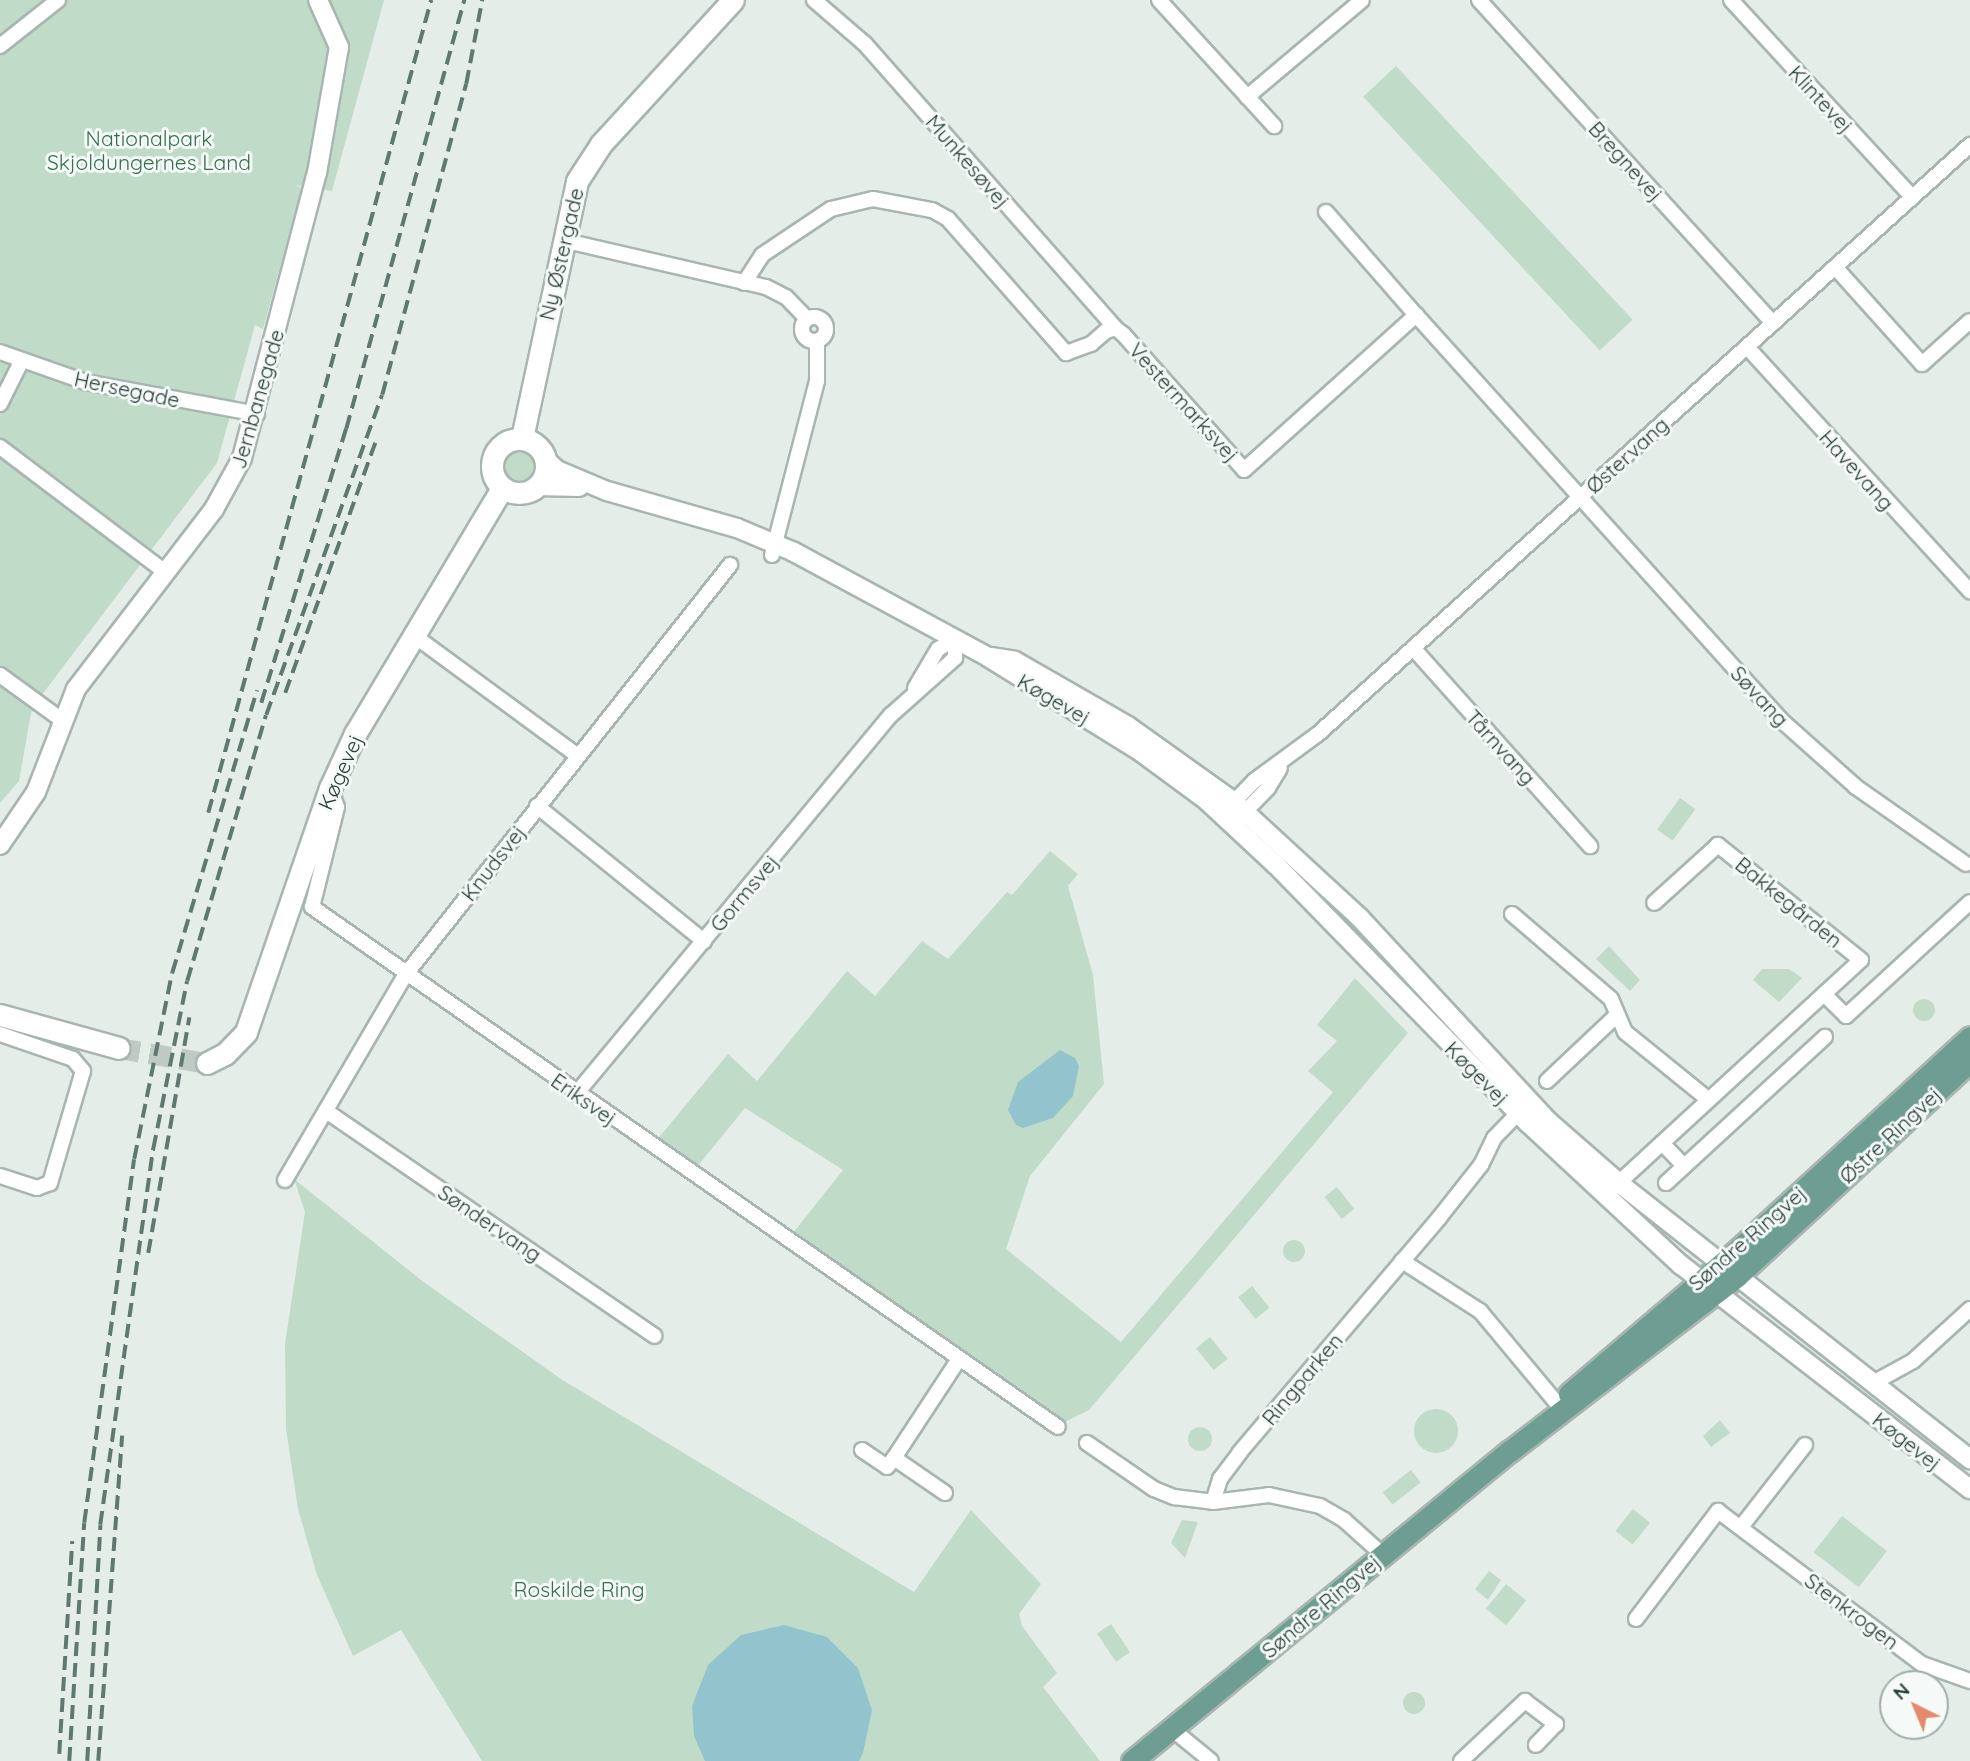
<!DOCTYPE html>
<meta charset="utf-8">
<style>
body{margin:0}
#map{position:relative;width:1970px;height:1761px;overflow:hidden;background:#e5ede9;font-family:Quicksand,sans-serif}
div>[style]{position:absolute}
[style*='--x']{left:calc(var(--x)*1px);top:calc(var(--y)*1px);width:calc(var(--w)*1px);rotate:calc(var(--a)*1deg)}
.green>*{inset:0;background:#c0dcc8;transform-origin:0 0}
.round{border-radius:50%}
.water>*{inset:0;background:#93c3cc}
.secondary-tunnel>*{height:21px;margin-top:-10.5px;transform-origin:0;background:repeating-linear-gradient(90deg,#bfcac5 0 21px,transparent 0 31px)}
.roads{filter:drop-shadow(2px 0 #a8b5b0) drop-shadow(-2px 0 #a8b5b0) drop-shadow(0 2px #a8b5b0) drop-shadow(0 -2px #a8b5b0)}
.minor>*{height:14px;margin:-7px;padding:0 7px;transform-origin:7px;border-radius:7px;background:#fff}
.minor>.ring{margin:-7px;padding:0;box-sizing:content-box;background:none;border:14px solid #fff;border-radius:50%}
.tertiary>*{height:18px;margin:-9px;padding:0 9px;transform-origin:9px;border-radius:9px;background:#fff}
.secondary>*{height:21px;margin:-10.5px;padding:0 10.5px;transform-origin:10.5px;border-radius:10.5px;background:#fff}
.secondary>.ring{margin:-10.5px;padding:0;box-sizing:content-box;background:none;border:21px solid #fff;border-radius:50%}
.primary>*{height:21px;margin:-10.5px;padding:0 10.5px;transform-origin:10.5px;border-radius:10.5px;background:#6e9e92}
.rail>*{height:3.5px;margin-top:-1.75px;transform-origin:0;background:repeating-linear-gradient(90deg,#607872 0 14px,transparent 0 21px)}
span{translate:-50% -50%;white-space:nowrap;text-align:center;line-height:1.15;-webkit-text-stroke:6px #f5f9f7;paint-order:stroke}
.street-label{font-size:21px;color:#263d37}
.park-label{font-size:21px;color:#33704c}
.north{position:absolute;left:1879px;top:1670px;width:70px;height:70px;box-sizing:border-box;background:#f5f9f7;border:2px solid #a2aeaa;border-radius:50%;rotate:317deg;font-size:19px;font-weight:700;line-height:28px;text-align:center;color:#263d37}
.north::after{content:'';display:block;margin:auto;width:24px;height:32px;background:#e58a6b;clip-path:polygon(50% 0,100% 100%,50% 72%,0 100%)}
</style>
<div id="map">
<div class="green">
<i style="clip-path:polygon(0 0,384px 0,332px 191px,294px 185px,302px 188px,263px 329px,255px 325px,217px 463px,32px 708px,19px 781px,0 803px)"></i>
<i style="left:1396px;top:66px;width:347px;height:45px;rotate:47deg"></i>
<i class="round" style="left:500px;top:448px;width:36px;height:36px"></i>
<i style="left:1680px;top:798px;width:19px;height:39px;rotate:36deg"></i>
<i style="clip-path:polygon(1050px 851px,1078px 874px,1068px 886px,1093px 975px,1104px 1084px,1030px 1176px,1006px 1249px,1121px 1342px,1333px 1092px,1308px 1071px,1337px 1041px,1317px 1025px,1355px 978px,1408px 1033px,1089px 1410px,1063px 1423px,793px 1233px,843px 1170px,745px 1108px,696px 1168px,656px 1141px,728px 1054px,757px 1081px,847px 971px,875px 996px,922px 941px,948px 959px,1007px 892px,1012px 895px)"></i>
<i style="clip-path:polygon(1609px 946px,1640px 980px,1630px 991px,1596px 959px)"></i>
<i style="clip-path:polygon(1762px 969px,1789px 969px,1802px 978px,1779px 1002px,1753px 980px)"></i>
<i class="round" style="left:1913px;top:999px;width:22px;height:22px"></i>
<i style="clip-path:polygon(294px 1179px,425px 1283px,561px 1379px,914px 1592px,971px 1510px,1041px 1584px,1019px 1614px,1022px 1626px,1057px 1673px,1043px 1687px,1100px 1761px,482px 1761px,401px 1630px,353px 1656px,317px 1575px,298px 1509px,286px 1429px,285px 1344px,305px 1212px)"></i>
<i style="left:1337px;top:1187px;width:28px;height:16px;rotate:52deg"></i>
<i class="round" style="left:1283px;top:1240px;width:22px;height:22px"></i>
<i style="left:1252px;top:1286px;width:28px;height:18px;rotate:51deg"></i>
<i style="left:1210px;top:1337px;width:28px;height:18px;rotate:51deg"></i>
<i class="round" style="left:1414px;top:1409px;width:44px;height:44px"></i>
<i style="clip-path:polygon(1720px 1420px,1730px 1433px,1711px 1447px,1703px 1436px)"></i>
<i class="round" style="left:1188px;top:1427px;width:24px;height:24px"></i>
<i style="left:1411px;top:1470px;width:16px;height:36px;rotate:52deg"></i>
<i style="left:1633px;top:1509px;width:22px;height:28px;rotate:39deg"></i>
<i style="left:1842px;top:1516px;width:57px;height:46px;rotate:38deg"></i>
<i style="clip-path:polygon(1182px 1520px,1198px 1522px,1185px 1558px,1171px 1543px)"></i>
<i style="clip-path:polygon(1489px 1571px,1501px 1580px,1488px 1600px,1475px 1589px)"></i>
<i style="left:1506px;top:1584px;width:26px;height:32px;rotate:39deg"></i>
<i style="left:1111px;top:1624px;width:34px;height:17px;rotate:56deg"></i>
<i class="round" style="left:1403px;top:1692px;width:22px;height:22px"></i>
</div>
<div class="water">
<i style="clip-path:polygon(1060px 1050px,1075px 1058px,1079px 1066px,1073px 1096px,1053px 1118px,1023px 1128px,1016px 1125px,1008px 1110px,1018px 1082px)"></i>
<i style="clip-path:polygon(784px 1625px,827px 1637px,858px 1668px,872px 1710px,863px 1753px,859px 1761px,705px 1761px,694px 1736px,692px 1706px,708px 1665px,741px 1635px)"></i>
</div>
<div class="secondary-tunnel">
<i style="--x:119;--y:1048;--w:89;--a:9.7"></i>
</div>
<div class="roads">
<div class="minor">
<i style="--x:814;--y:0;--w:67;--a:40.8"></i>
<i style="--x:865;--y:44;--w:378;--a:48.6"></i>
<i style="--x:1159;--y:0;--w:171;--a:47.6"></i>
<i style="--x:1479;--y:0;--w:437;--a:47.7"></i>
<i style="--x:1731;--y:0;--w:268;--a:47.4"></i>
<i style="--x:0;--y:46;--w:74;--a:-38.4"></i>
<i style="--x:1247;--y:97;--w:150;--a:-40.1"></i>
<i style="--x:1326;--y:212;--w:137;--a:48.9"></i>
<i style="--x:562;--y:240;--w:209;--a:13"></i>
<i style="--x:766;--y:287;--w:22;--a:27"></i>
<i style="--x:786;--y:297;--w:30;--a:46"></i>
<i style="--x:1835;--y:267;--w:130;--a:48.1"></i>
<i style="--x:1922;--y:364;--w:64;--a:-41.9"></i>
<i style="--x:744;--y:283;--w:33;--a:-57"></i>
<i style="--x:762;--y:255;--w:83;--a:-33.7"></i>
<i style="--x:831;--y:209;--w:43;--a:-13.4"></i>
<i style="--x:873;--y:199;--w:60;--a:10.6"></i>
<i style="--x:932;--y:210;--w:18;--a:29"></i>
<i style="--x:948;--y:219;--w:179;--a:48.6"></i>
<i style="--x:1066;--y:353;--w:27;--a:-20"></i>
<i style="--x:1091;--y:344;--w:20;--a:-41"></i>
<i style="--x:1106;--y:331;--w:9;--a:-18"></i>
<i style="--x:1115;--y:328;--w:10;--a:37"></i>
<i style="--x:1123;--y:334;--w:182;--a:48.3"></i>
<i style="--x:1244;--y:470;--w:232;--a:-42"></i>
<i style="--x:1416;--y:315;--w:547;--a:47.97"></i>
<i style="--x:1782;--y:721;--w:99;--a:41.7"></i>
<i style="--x:1856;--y:787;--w:134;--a:35"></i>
<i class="ring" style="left:802px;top:317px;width:10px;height:10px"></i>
<i style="--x:1747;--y:347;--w:331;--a:47.6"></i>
<i style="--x:0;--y:352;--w:90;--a:19.4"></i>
<i style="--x:85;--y:382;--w:175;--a:10.5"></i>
<i style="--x:0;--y:404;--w:47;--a:-63.4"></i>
<i style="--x:0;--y:447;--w:207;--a:37.1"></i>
<i style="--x:772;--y:555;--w:180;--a:-75.5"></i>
<i style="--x:817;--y:381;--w:40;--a:-90"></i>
<i style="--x:416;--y:637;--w:201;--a:36.3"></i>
<i style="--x:1413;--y:648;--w:266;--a:48.2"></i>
<i style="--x:0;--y:675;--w:78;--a:36.1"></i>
<i style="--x:915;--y:688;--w:45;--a:-59.5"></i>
<i style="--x:938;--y:649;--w:20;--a:-30"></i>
<i style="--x:330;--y:788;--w:20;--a:70"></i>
<i style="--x:337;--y:807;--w:103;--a:104"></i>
<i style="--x:312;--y:907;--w:909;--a:34.88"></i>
<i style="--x:537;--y:806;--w:215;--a:39"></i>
<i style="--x:1228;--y:808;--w:37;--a:-46"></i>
<i style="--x:1254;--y:781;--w:79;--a:-36.3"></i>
<i style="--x:1318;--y:734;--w:879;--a:-42.09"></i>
<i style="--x:1238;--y:819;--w:43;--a:-45.9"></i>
<i style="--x:1268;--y:788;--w:23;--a:-59"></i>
<i style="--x:1512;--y:914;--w:130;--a:40.6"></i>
<i style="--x:1611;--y:999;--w:36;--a:67"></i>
<i style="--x:1625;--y:1032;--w:108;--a:39"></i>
<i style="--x:1824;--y:994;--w:31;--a:45"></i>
<i style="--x:1846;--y:1016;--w:168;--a:-42.6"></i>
<i style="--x:0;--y:1034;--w:77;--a:18.9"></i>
<i style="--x:73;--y:1059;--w:16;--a:50"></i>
<i style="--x:83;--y:1071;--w:117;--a:106.4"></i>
<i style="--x:50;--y:1183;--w:14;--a:159"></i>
<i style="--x:37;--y:1188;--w:39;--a:-162"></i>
<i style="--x:1547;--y:1081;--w:96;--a:-43.3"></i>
<i style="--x:576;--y:1094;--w:493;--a:-50.3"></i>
<i style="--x:891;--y:715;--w:86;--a:-41.7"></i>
<i style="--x:955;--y:658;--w:19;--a:-90"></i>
<i style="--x:326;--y:1111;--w:398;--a:34.4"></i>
<i style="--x:1662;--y:1143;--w:32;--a:46"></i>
<i style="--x:285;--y:1180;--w:239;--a:-59.6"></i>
<i style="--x:406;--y:974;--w:522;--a:-51.61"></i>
<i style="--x:1666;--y:1183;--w:216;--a:-42.6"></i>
<i style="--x:1612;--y:1189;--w:338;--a:-42.6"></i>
<i style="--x:1861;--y:960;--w:184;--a:-141.2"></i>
<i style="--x:1718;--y:845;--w:86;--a:137.8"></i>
<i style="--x:1402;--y:1261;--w:93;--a:32.7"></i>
<i style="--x:1480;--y:1311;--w:133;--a:50.2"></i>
<i style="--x:1873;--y:1383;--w:46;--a:-28.8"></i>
<i style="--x:1913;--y:1361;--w:77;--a:-42.4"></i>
<i style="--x:1087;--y:1443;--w:81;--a:34.5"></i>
<i style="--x:1154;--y:1489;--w:22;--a:22"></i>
<i style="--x:1174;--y:1497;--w:39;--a:7"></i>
<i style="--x:1213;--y:1502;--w:56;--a:-7.1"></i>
<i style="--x:1269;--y:1495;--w:52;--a:12.2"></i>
<i style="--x:1320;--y:1506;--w:28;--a:30"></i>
<i style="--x:1344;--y:1520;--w:52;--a:41.9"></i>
<i style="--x:862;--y:1450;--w:30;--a:34"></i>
<i style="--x:887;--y:1467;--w:11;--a:-52"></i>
<i style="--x:945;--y:1493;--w:62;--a:-145.5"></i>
<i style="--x:894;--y:1458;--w:118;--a:-56.7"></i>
<i style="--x:1213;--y:1502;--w:24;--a:-73"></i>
<i style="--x:1220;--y:1479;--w:34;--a:-53"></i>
<i style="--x:1240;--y:1452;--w:307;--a:-49.6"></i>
<i style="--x:1439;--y:1218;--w:68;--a:-51.6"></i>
<i style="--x:1481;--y:1165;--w:30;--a:-64"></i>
<i style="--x:1494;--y:1138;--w:43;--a:-45.9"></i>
<i style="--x:1741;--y:1527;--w:104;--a:-52"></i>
<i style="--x:1636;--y:1619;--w:136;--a:-52.8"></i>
<i style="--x:1718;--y:1511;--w:255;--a:36.9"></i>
<i style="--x:1922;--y:1664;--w:51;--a:19.5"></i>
<i style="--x:1172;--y:1729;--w:50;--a:39.4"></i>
<i style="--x:1461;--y:1761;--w:88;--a:-43.2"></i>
<i style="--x:1525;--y:1701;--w:39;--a:37"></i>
<i style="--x:1556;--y:1724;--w:29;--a:134"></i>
</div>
<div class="tertiary">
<i style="--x:545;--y:459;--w:16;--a:43"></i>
<i style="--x:557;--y:470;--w:54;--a:22.8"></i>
<i style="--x:607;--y:491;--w:135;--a:15.9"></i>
<i style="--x:737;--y:528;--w:62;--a:22.8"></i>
<i style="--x:794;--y:552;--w:221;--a:28.4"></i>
<i style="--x:988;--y:657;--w:180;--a:31.8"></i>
<i style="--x:1141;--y:752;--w:81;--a:36.4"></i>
<i style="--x:1206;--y:800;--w:96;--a:42.9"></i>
<i style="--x:1276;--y:865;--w:361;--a:45.7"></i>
<i style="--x:1528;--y:1123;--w:209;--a:42.9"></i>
<i style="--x:1681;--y:1265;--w:366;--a:37.8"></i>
<i style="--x:538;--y:486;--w:41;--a:1.4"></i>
<i style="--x:991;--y:657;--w:24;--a:9"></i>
<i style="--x:1015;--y:661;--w:130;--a:29.9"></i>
<i style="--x:1128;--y:726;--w:130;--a:35.6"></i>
<i style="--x:1234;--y:802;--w:171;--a:42.6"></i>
<i style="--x:1360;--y:918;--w:277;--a:47.2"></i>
<i style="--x:1548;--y:1121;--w:94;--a:41.1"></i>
<i style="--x:1619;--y:1183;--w:447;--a:38.2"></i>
<i style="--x:0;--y:845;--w:64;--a:-55.8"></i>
<i style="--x:36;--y:792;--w:110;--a:-68.8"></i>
<i style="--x:76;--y:689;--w:227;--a:-52.5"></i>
<i style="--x:214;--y:509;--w:58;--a:-61.2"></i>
<i style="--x:242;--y:458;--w:295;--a:-75.3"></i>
<i style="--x:317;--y:173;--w:128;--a:-80.1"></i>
<i style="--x:339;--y:47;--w:51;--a:-114.1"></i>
</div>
<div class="secondary">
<i style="--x:522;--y:438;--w:263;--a:-77.9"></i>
<i style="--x:577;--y:181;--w:44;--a:-57"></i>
<i style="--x:601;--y:144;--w:195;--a:-47.5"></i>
<i class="ring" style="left:492px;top:439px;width:33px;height:33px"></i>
<i style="--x:0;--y:1015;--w:123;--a:15.5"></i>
<i style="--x:207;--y:1063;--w:20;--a:-27"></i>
<i style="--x:225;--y:1054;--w:30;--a:-46"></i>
<i style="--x:246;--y:1032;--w:258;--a:-71"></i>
<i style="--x:330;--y:788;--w:60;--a:-65.2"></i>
<i style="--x:355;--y:734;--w:287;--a:-59.1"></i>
</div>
<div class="primary">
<i style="--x:1569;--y:1394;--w:225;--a:-40.5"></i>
<i style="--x:1740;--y:1248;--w:312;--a:-42.5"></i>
<i style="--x:1132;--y:1761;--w:489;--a:-39.4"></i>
<i style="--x:1510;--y:1451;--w:287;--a:-37.6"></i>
<i style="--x:1737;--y:1276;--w:317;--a:-42.7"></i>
</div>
</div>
<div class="rail">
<i style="--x:285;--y:693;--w:266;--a:-70.2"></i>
<i style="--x:261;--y:703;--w:287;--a:-72.8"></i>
<i style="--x:346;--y:429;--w:445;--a:-74.6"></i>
<i style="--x:208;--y:813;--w:843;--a:-74.66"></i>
<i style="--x:148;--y:1253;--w:239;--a:-80.1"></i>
<i style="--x:59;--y:1754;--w:213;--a:-86.5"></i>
<i style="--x:69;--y:1761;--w:238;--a:-86.4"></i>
<i style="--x:84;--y:1523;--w:367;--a:-82.2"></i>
<i style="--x:134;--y:1159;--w:190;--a:-78.5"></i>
<i style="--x:172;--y:973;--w:295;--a:-73.3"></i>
<i style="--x:87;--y:1761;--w:236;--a:-86.8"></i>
<i style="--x:100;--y:1525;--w:380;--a:-82"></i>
<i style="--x:153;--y:1149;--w:171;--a:-78.6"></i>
<i style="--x:187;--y:981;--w:277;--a:-73.5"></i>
<i style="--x:266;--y:715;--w:340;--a:-70.1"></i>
<i style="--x:382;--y:395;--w:322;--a:-74.9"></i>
<i style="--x:466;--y:84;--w:86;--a:-79.2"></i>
<i style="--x:98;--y:1761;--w:326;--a:-85.8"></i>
</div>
<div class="street-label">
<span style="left:1821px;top:99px;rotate:47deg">Klintevej</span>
<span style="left:968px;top:161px;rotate:49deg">Munkesøvej</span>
<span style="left:1626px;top:161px;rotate:48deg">Bregnevej</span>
<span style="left:561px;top:254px;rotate:-77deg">Ny Østergade</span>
<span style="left:127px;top:389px;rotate:12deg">Hersegade</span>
<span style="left:257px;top:399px;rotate:-74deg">Jernbanegade</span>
<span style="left:1184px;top:402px;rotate:48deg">Vestermarksvej</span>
<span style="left:1627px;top:455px;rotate:-42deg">Østervang</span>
<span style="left:1857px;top:470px;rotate:48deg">Havevang</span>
<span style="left:1760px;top:696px;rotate:47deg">Søvang</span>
<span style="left:1054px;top:699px;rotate:30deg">Køgevej</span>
<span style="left:1501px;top:747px;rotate:48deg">Tårnvang</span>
<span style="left:340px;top:772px;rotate:-66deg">Køgevej</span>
<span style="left:493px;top:863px;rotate:-52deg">Knudsvej</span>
<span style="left:744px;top:893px;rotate:-50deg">Gormsvej</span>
<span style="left:1789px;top:902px;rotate:39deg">Bakkegården</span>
<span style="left:1477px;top:1073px;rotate:45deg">Køgevej</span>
<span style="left:584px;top:1099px;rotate:35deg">Eriksvej</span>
<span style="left:1890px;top:1135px;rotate:-43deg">Østre Ringvej</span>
<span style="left:490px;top:1223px;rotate:34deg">Søndervang</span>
<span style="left:1747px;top:1238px;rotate:-41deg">Søndre Ringvej</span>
<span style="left:1302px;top:1379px;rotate:-50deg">Ringparken</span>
<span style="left:1907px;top:1441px;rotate:38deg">Køgevej</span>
<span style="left:1321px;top:1606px;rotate:-40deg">Søndre Ringvej</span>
<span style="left:1852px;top:1611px;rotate:37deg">Stenkrogen</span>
</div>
<div class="park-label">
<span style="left:149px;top:150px">Nationalpark<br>Skjoldungernes Land</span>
<span style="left:579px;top:1589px">Roskilde Ring</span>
</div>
<div class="north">N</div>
</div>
